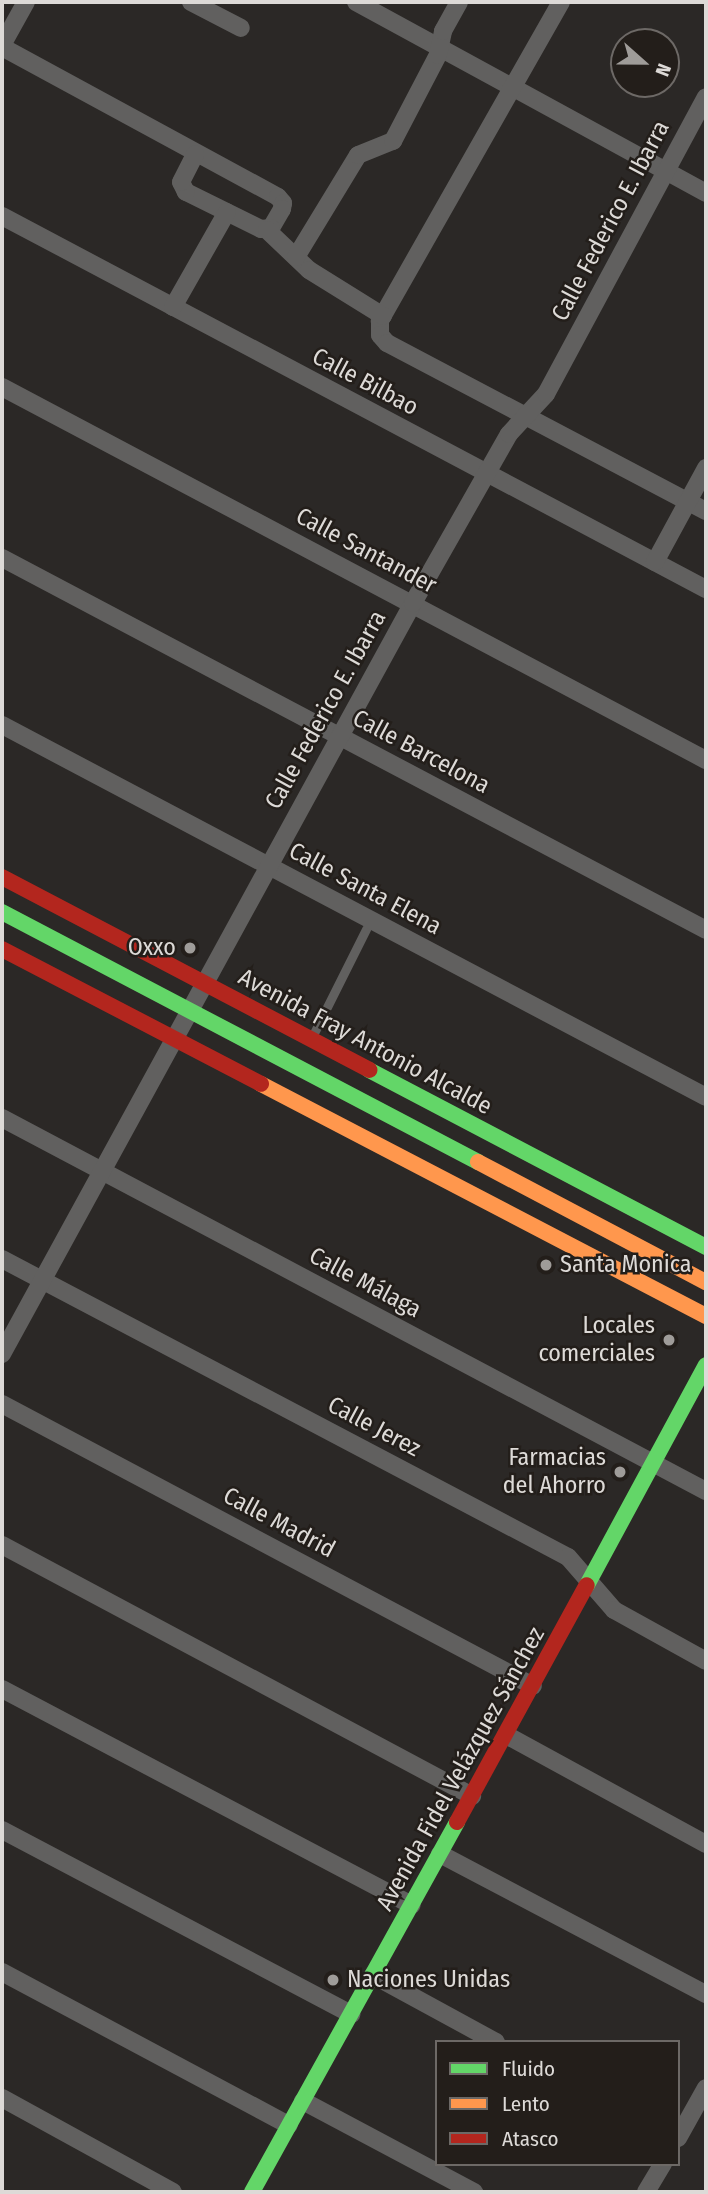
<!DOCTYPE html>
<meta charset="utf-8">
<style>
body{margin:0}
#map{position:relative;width:708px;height:2194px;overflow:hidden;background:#2b2826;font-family:"Fira Sans Condensed",sans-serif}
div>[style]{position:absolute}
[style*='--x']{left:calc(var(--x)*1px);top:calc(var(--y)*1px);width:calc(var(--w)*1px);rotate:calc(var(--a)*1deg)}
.lane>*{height:9px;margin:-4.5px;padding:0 4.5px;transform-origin:4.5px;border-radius:4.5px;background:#61605f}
.street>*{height:18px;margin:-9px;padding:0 9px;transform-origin:9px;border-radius:9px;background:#61605f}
.fast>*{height:16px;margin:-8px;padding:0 8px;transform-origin:8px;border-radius:8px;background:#63d668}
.slow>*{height:16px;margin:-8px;padding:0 8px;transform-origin:8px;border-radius:8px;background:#ff974d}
.jam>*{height:16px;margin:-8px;padding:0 8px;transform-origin:8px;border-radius:8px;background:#b3261e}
.dots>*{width:19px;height:19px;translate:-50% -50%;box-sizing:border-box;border:4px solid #231e1a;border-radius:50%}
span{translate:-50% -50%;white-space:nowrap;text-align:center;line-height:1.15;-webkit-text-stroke:5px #231e1a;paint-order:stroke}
.street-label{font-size:24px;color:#dddad7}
.poi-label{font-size:24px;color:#dddad7}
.right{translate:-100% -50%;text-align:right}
.left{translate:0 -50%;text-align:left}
.frame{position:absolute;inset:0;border:4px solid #dddad7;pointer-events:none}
.legend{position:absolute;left:435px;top:2040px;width:245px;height:126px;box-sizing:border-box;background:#231e1a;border:2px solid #6d6966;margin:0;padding:9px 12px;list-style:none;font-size:21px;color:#dddad7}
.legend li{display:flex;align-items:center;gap:14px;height:35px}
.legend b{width:35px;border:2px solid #6d6966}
.north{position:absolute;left:610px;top:28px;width:70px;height:70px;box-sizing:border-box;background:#231e1a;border:2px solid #6d6966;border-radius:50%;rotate:111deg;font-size:19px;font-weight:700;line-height:28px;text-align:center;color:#dddad7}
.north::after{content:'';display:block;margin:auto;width:24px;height:32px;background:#9f9c99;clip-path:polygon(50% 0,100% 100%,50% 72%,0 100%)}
</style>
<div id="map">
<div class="lane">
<i style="--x:312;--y:1037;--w:121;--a:-63.4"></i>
</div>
<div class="street">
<i style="--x:191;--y:2;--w:56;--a:27.5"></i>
<i style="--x:356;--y:2;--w:399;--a:28.6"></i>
<i style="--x:561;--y:2;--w:367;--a:119.6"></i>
<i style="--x:380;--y:321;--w:14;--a:90"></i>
<i style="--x:380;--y:335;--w:11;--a:49"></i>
<i style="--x:387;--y:343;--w:361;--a:27.8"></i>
<i style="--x:2;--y:45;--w:49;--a:-60.8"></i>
<i style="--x:2;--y:47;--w:314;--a:28.5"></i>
<i style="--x:278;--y:197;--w:8;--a:50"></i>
<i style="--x:283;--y:203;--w:6;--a:99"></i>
<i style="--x:282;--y:209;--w:22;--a:120"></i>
<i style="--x:271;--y:228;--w:10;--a:174"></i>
<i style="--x:261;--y:229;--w:84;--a:-153.7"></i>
<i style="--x:186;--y:192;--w:11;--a:-117"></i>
<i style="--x:181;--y:182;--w:31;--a:-63"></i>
<i style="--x:2;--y:216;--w:797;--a:27.92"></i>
<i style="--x:267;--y:230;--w:58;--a:43.6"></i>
<i style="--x:309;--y:270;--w:87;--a:31.9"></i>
<i style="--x:296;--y:257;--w:119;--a:-58.7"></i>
<i style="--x:358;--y:155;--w:38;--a:-22"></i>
<i style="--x:393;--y:141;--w:97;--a:-62.4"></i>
<i style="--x:438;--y:55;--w:25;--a:-78"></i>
<i style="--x:443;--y:31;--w:33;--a:-61"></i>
<i style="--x:173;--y:307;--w:109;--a:-60.4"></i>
<i style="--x:2;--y:387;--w:797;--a:27.92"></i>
<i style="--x:2;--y:558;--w:796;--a:27.85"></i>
<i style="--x:655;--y:562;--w:107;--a:-61.5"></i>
<i style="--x:2;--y:725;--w:796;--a:27.85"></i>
<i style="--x:2;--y:1118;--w:797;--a:27.92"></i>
<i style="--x:2;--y:1259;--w:640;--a:27.77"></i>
<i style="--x:568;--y:1557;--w:70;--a:49"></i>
<i style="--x:614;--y:1610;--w:105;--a:29"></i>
<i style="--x:2;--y:1354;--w:856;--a:-61.31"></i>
<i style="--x:413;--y:603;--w:194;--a:-60.4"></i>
<i style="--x:509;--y:434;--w:54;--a:-47.2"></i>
<i style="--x:546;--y:394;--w:337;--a:-61.7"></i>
<i style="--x:2;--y:1404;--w:601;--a:27.97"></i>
<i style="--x:2;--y:1545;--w:533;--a:28.1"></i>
<i style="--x:2;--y:1689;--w:463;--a:27.8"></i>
<i style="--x:506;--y:1735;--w:228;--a:28.6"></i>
<i style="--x:2;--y:1830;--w:395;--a:27.8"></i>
<i style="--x:440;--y:1854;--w:301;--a:27.8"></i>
<i style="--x:2;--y:1972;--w:325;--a:28.1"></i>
<i style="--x:373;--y:1975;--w:140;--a:28.6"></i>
<i style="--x:2;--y:2098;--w:195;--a:28.8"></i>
<i style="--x:303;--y:2101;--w:194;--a:28"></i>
<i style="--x:678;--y:2138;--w:57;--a:-60.8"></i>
<i style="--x:646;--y:2192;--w:33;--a:-59"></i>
</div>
<div class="fast">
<i style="--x:2;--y:912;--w:538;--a:27.71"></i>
<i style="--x:369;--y:1070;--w:381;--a:27.7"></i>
<i style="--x:587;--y:1585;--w:250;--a:-61.6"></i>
<i style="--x:252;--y:2192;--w:423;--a:-61"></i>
</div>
<div class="slow">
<i style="--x:261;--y:1084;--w:502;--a:27.54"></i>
<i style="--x:478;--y:1162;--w:258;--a:27.8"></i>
</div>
<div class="jam">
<i style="--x:2;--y:877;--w:415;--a:27.7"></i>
<i style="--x:2;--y:949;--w:292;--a:27.5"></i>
<i style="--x:457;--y:1822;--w:270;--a:-61.3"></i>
</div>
<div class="dots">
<i style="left:190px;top:948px;background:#9f9c99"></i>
<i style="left:546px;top:1265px;background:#9f9c99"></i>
<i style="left:669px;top:1340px;background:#9f9c99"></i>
<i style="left:620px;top:1472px;background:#9f9c99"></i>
<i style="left:333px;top:1980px;background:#9f9c99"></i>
</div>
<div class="street-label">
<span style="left:611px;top:221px;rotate:-62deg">Calle Federico E. Ibarra</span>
<span style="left:365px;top:382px;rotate:28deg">Calle Bilbao</span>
<span style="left:366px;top:551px;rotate:28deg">Calle Santander</span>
<span style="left:326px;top:710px;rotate:-61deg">Calle Federico E. Ibarra</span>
<span style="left:421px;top:752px;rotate:28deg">Calle Barcelona</span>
<span style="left:365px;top:889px;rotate:28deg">Calle Santa Elena</span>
<span style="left:365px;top:1042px;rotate:28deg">Avenida Fray Antonio Alcalde</span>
<span style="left:365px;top:1283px;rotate:28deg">Calle Málaga</span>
<span style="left:374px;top:1427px;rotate:28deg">Calle Jerez</span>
<span style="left:279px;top:1523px;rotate:28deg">Calle Madrid</span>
<span style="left:461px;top:1769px;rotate:-61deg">Avenida Fidel Velázquez Sánchez</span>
</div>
<div class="poi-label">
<span class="right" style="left:176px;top:948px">Oxxo</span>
<span class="left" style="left:560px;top:1265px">Santa Monica</span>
<span class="right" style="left:655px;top:1340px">Locales<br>comerciales</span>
<span class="right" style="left:606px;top:1472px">Farmacias<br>del Ahorro</span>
<span class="left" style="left:347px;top:1980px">Naciones Unidas</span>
</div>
<div class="frame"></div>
<ul class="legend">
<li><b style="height:9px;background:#63d668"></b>Fluido</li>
<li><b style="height:9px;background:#ff974d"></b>Lento</li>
<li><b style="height:9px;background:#b3261e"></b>Atasco</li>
</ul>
<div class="north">N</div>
</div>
